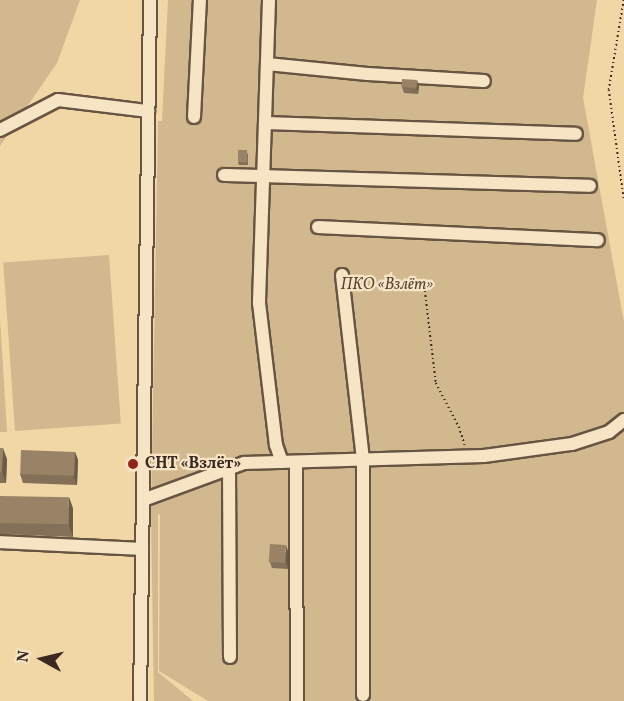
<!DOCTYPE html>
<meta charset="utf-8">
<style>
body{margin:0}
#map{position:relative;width:624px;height:701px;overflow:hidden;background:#f1d6a6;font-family:Vollkorn,serif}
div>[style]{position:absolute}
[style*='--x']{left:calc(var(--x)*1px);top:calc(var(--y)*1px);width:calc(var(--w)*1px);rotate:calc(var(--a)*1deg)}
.green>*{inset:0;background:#d2b88f;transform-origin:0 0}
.path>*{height:1.5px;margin-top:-0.75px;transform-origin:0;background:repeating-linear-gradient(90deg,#3b2820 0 1.5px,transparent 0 4.5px)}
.roads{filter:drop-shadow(2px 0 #685442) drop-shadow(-2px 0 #685442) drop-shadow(0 2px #685442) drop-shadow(0 -2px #685442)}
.minor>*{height:12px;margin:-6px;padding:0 6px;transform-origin:6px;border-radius:6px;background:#f6e4c5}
.wall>*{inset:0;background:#847058}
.shaded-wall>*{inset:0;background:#6c5b47}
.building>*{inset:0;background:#9a8266;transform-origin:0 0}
.dots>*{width:16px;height:16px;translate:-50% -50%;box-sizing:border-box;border:3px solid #f6e4c5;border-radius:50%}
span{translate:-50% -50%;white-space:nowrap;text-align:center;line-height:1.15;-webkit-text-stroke:4.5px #f6e4c5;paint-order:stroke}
.park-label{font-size:16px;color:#594536;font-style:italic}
.poi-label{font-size:16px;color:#3b2820;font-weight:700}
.left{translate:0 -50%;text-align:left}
.north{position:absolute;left:12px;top:629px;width:60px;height:60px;-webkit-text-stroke:4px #f6e4c5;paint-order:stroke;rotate:278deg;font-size:16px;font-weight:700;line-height:24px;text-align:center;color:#3b2820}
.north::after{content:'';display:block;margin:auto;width:21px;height:27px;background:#3b2820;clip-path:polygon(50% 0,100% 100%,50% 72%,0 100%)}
</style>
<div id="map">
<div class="green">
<i style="clip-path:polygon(0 0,80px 0,57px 63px,0 146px)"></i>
<i style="clip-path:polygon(168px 0,597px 0,583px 98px,624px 322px,624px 701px,208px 701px,159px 671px,160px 515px,158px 514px,158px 672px,193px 701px,154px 701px,151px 514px,158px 121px,162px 121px)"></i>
<i style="left:109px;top:255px;width:169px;height:106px;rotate:86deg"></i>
<i style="clip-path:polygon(0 319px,7px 432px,0 432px)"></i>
</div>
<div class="path">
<i style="--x:624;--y:0;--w:91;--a:99.5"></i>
<i style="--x:609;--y:90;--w:110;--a:82.2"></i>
<i style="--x:424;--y:282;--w:102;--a:83.2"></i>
<i style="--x:436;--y:383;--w:50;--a:62.4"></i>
<i style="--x:459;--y:427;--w:19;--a:72"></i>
</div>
<div class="roads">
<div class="minor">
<i style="--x:269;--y:0;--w:303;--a:91.9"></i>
<i style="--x:259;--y:303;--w:143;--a:83.2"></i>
<i style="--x:276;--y:445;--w:18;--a:71"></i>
<i style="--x:267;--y:64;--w:101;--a:5.7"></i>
<i style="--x:368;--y:74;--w:116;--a:3.5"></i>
<i style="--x:194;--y:117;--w:117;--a:-87.1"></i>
<i style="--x:265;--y:123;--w:311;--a:2"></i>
<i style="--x:0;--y:130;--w:65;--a:-27.3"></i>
<i style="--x:58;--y:100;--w:91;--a:7"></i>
<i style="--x:224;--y:175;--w:366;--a:1.7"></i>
<i style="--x:318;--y:227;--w:280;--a:2.7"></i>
<i style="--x:342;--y:275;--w:186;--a:83.5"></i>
<i style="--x:363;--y:460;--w:235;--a:90"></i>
<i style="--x:296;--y:462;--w:239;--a:89.8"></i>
<i style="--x:229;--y:469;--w:188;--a:89.7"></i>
<i style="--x:143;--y:500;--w:108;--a:-20.1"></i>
<i style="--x:244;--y:463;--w:240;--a:-1.7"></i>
<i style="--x:484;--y:456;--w:89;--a:-7.8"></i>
<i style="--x:572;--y:444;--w:39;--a:-18"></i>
<i style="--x:609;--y:432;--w:19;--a:-39"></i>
<i style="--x:0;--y:542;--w:142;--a:2.8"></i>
<i style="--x:140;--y:701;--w:701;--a:-89.18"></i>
</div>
</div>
<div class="wall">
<i style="clip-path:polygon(419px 85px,418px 94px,404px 93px,402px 87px)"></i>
<i style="clip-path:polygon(248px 153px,248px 165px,239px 165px,238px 162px)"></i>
<i style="clip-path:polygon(0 448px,7px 459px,6px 483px,0 483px)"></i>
<i style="clip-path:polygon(75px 452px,78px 460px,77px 485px,23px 483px,20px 474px)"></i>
<i style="clip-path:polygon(0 496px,73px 508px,73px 537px,0 534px)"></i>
<i style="clip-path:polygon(288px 551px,288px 569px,272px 568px,270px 562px)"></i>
</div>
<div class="shaded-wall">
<i style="clip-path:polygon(417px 80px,419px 85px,418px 94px,416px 88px)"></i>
<i style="clip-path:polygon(3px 448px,7px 459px,6px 483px,2px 472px)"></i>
<i style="clip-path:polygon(75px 452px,78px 460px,77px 485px,73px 476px)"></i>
<i style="clip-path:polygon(69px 497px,73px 508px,73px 537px,69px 526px)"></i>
<i style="clip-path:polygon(286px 545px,288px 551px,288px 569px,286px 563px)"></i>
</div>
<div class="building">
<i style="left:402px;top:79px;width:15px;height:8px;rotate:4deg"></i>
<i style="left:247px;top:150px;width:12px;height:9px;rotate:90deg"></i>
<i style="clip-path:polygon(0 448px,3px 448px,2px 472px,0 472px)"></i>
<i style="left:21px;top:450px;width:54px;height:24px;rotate:2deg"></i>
<i style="left:0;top:496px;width:69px;height:27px;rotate:1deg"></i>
<i style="left:270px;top:544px;width:16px;height:18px;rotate:4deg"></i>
</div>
<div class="dots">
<i style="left:133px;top:464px;background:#8f2418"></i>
</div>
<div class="park-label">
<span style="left:387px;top:285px">ПКО «Взлёт»</span>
</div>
<div class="poi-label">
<span class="left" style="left:145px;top:464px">СНТ «Взлёт»</span>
</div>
<div class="north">N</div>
</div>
